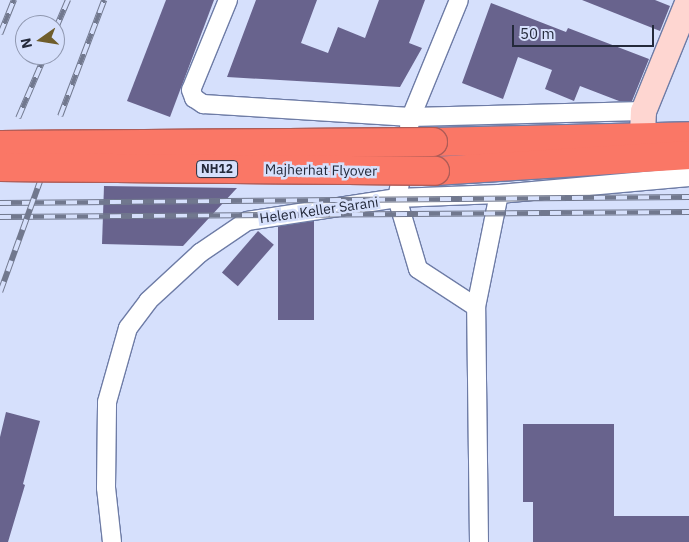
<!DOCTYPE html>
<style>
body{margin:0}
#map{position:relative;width:689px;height:542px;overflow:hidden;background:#d6e0fc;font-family:"IBM Plex Sans",sans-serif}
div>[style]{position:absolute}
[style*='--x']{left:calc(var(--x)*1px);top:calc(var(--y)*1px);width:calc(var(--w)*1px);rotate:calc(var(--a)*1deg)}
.building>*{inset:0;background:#68638d;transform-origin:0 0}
.roads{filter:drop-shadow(1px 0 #6e7ca6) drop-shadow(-1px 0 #6e7ca6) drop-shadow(0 1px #6e7ca6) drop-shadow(0 -1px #6e7ca6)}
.street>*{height:18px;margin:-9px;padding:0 9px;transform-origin:9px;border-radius:9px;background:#fff}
.secondary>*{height:25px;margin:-12.5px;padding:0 12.5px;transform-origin:12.5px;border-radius:12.5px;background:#fed6d1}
.highway>*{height:28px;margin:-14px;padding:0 14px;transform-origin:14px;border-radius:14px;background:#fa7766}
.rail>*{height:5.5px;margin-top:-2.75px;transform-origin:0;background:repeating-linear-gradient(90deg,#d6e0fc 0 11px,#71788e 0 22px);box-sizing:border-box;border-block:1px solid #71788e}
.bridges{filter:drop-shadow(1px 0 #af5c57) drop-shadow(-1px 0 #af5c57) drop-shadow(0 1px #af5c57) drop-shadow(0 -1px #af5c57)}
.highway-bridge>*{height:28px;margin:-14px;padding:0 14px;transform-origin:14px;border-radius:14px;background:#fa7766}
span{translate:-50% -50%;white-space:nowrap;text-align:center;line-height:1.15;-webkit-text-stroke:5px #d6e0fc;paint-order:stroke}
.shield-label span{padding:1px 4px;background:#d6e0fc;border:1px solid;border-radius:4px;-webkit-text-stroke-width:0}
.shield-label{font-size:12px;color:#242a3b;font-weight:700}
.street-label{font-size:14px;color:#242a3b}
.north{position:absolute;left:15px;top:15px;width:50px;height:50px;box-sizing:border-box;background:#d6e0fc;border:1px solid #8f97af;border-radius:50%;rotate:257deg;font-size:14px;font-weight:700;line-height:20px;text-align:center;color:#242a3b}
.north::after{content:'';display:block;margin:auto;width:18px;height:22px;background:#6f5d2b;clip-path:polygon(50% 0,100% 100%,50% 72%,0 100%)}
.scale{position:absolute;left:512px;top:25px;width:142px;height:22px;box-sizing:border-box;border:2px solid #242a3b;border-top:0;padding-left:6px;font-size:15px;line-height:18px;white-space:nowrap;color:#242a3b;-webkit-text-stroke:4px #d6e0fc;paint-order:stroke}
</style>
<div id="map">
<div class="building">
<i style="clip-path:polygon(166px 0,214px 0,170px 117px,127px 101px)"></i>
<i style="clip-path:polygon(256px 0,317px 0,301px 43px,328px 53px,338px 27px,365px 38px,379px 0,425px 0,409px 43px,422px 48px,400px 87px,227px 77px)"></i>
<i style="clip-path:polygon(582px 0,655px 0,670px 6px,660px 31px)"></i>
<i style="clip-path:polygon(491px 3px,566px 32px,568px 28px,649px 59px,632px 101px,619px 101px,580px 86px,574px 101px,545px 89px,552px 70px,518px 57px,503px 99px,462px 83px)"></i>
<i style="clip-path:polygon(104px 186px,237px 188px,183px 246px,102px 244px)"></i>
<i style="left:314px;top:221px;width:99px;height:36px;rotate:90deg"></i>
<i style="left:258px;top:231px;width:21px;height:55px;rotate:41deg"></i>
<i style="clip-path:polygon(6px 412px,40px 421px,23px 484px,25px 485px,8px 542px,0 542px,0 437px)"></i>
<i style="clip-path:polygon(523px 424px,614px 424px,614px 516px,689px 516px,689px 542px,533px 542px,533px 502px,523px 502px)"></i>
</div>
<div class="roads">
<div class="street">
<i style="--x:228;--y:0;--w:97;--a:112.3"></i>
<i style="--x:191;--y:90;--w:9;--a:69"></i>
<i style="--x:194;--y:98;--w:11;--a:34"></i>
<i style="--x:203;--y:104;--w:208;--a:3.6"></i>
<i style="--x:411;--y:117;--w:232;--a:-1.5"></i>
<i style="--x:409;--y:127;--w:10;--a:-79"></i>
<i style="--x:411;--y:117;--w:126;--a:-67.7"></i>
<i style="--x:404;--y:160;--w:39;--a:100"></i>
<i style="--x:397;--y:198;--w:74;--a:73.5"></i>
<i style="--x:418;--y:269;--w:69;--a:33.2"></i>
<i style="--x:112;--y:542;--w:54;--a:-96.3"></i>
<i style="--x:106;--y:488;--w:86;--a:-89.3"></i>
<i style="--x:107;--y:402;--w:77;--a:-74.2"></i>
<i style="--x:128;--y:328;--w:34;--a:-53"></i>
<i style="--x:148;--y:301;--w:71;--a:-42.7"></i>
<i style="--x:200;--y:253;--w:57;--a:-34.2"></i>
<i style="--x:247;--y:221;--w:152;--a:-8.7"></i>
<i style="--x:397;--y:198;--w:102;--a:-2.2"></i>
<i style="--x:499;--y:194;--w:191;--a:-5.1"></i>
<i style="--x:479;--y:542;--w:235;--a:-90.7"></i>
<i style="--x:476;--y:307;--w:115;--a:-78.5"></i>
</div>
<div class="secondary">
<i style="--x:641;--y:156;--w:45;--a:-87.5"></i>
<i style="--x:643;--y:111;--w:120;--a:-67.9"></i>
</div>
<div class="highway">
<i style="--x:433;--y:142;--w:256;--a:-1.3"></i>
<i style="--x:435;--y:171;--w:255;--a:-3.6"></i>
</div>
</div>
<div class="rail">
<i style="--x:55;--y:30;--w:33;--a:-67"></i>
<i style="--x:0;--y:34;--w:37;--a:-68"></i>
<i style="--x:60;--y:116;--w:124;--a:-69.2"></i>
<i style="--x:18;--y:118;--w:69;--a:-66.8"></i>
<i style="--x:0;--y:203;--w:689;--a:-0.5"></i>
<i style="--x:0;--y:217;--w:689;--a:-0.42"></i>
<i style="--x:0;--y:292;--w:121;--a:-70.2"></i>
</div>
<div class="bridges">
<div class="highway-bridge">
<i style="--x:0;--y:145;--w:433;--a:-0.4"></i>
<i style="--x:0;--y:167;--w:435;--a:0.5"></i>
</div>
</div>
<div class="shield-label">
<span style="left:217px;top:169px">NH12</span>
</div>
<div class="street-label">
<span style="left:321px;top:170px;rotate:1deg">Majherhat Flyover</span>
<span style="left:319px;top:210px;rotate:-8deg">Helen Keller Sarani</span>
</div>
<div class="north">N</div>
<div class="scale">50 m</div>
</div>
